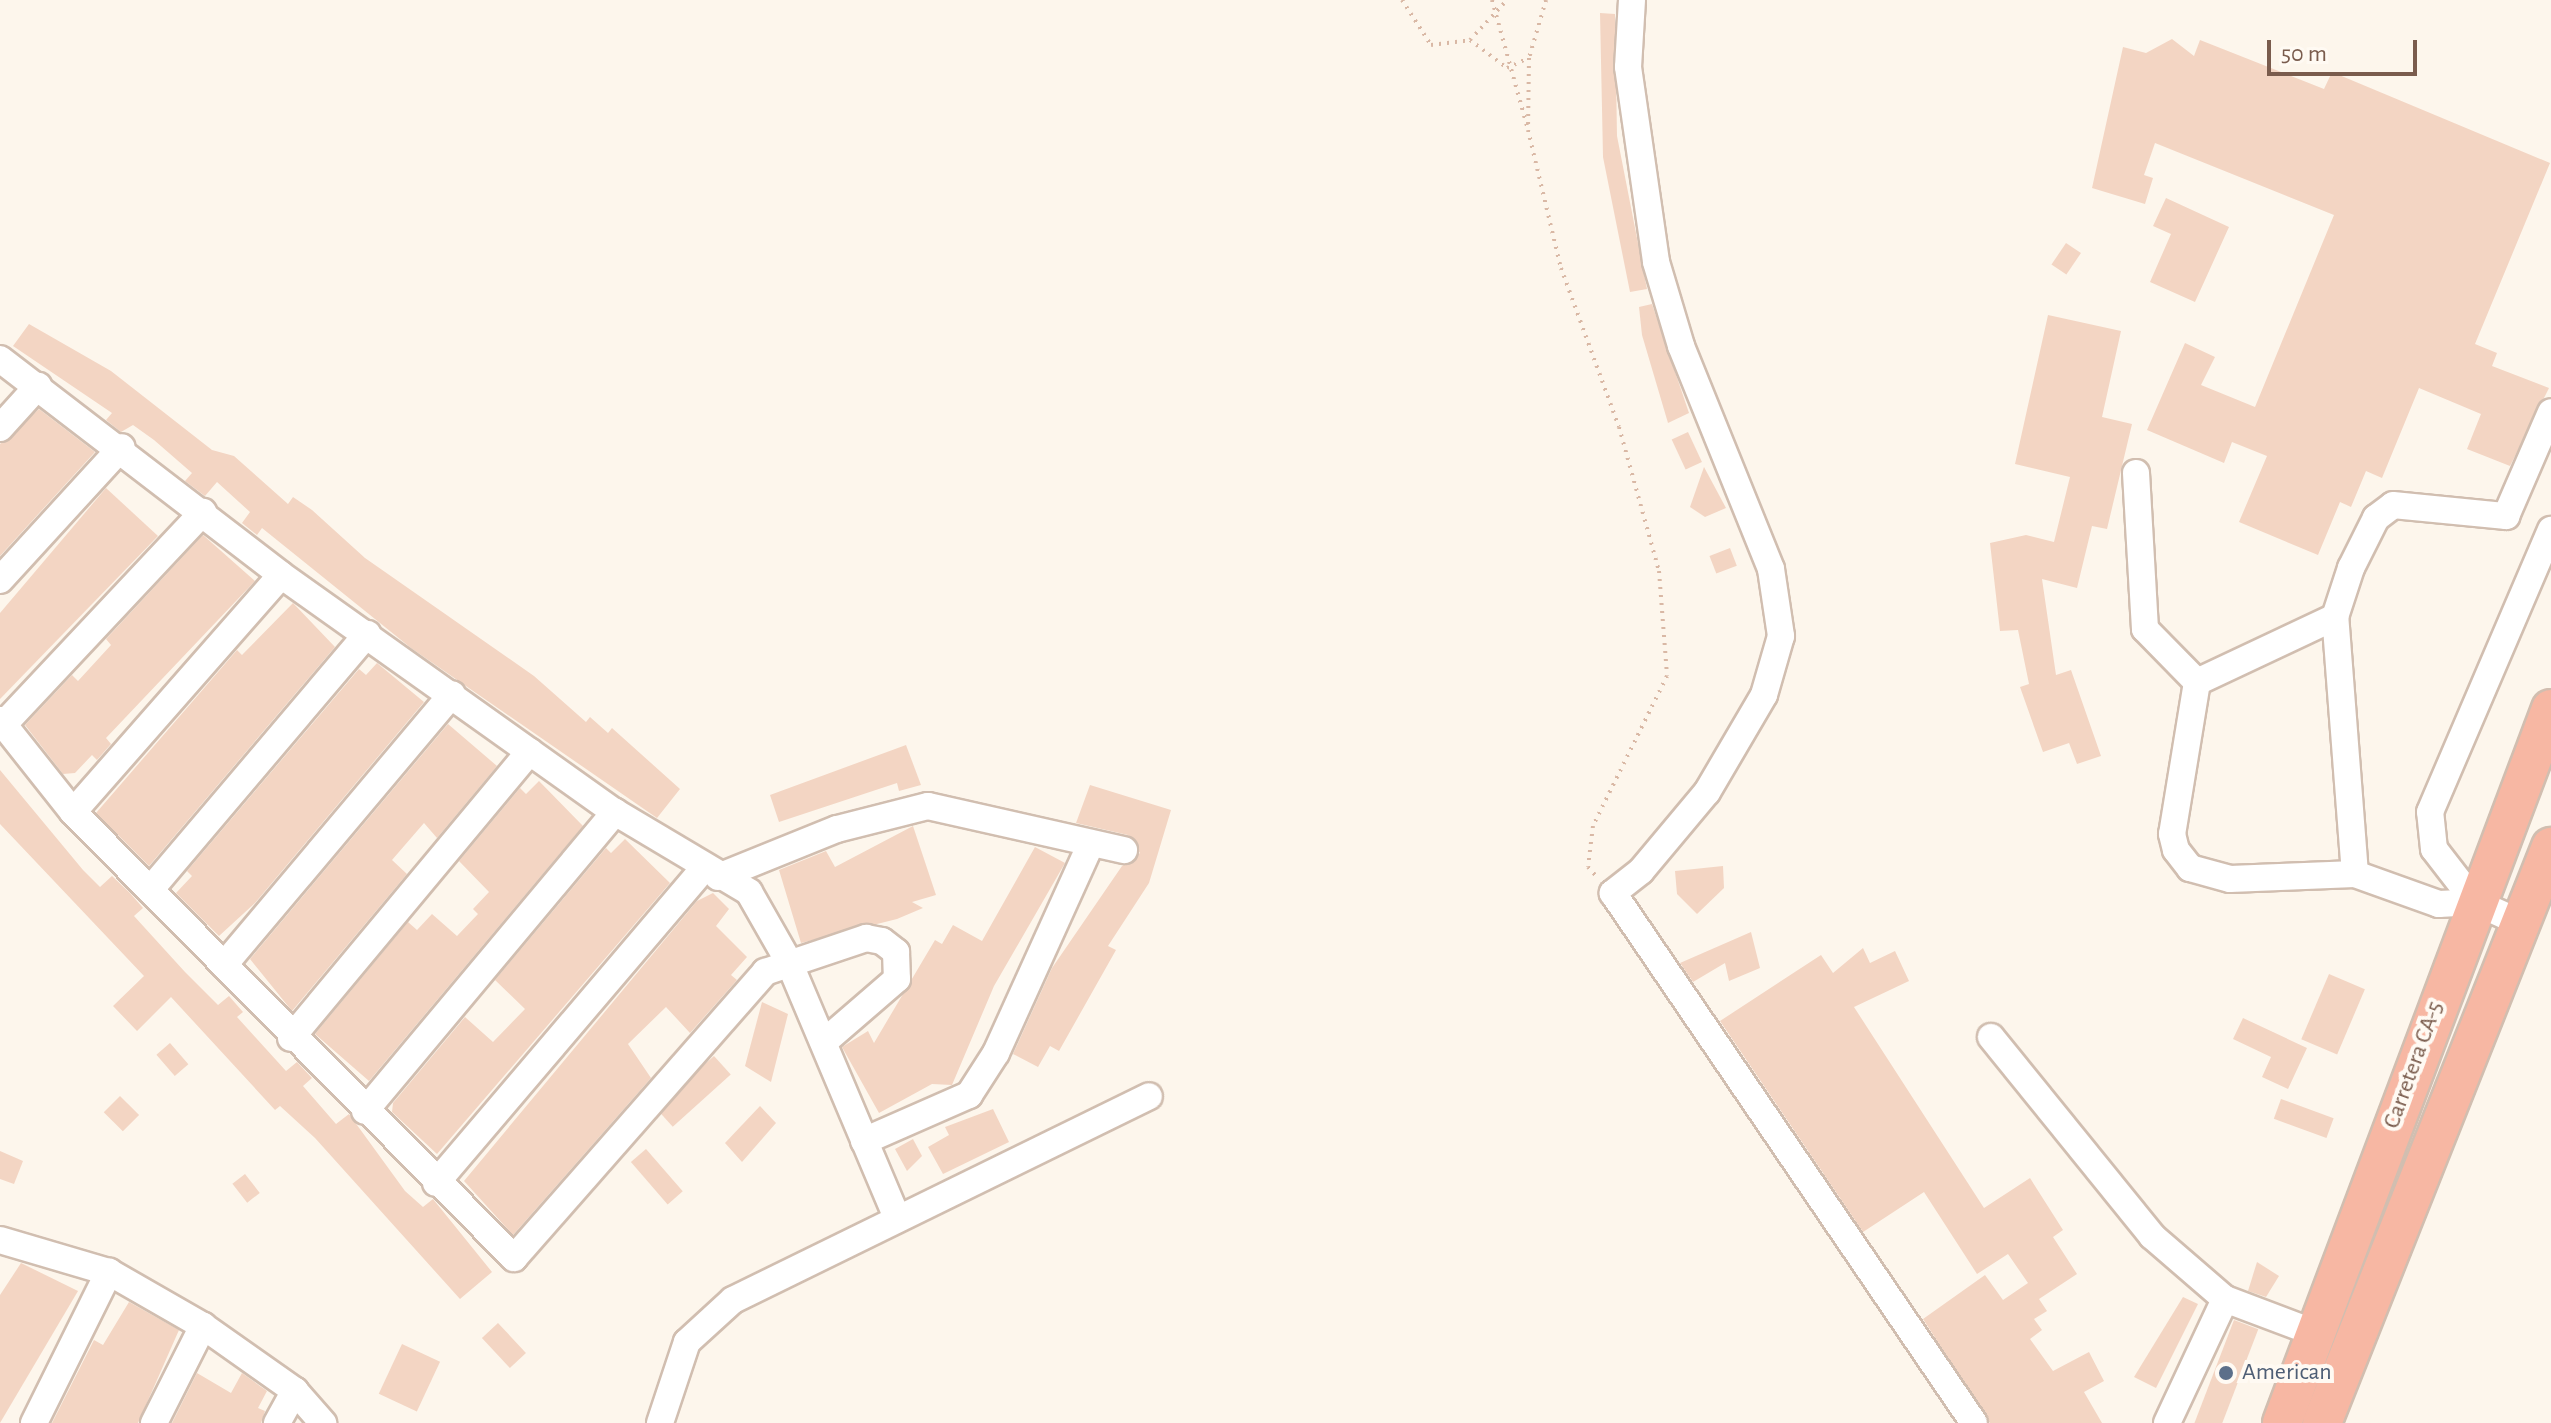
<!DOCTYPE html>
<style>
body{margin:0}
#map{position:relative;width:2551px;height:1423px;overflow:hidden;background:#fdf6ec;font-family:"Alegreya Sans",sans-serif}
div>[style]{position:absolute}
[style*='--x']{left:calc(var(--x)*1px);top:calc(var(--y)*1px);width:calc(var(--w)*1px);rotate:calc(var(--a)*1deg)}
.building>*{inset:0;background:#f3d5c3;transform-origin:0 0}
.path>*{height:4px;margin-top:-2px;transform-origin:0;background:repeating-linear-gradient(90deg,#d9b8a5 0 2px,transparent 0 8px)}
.roads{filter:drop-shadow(2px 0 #d1beb0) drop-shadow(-2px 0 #d1beb0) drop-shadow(0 2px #d1beb0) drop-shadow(0 -2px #d1beb0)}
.minor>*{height:26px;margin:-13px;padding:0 13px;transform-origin:13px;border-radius:13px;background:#fff}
.highway>*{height:38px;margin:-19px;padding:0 19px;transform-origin:19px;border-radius:19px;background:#f7b7a3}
.dots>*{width:22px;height:22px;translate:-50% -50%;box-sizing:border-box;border:4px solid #fffaf3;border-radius:50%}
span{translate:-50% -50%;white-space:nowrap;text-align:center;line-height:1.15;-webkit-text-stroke:8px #fffaf3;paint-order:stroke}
.street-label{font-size:24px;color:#7a5c4d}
.service-label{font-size:24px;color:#4e5e75}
.left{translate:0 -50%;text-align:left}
.scale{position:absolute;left:2267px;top:40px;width:150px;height:36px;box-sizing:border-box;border:4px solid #7a5c4d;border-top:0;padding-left:10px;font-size:24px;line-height:28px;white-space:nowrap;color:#7a5c4d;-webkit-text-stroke:6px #fffaf3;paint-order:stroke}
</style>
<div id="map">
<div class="building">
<i style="clip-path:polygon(1600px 13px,1615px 14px,1617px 136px,1647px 289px,1630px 292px,1603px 157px)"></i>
<i style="clip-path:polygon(2172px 39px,2194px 56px,2200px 40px,2324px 89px,2332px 72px,2550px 163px,2475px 344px,2497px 353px,2492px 366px,2549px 388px,2510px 466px,2467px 449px,2481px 414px,2419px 388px,2382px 478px,2366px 471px,2351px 507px,2340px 502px,2318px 555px,2239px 522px,2267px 456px,2232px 442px,2224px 463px,2147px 430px,2185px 343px,2215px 357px,2201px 385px,2255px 407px,2334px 215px,2155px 143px,2144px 175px,2153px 178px,2145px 204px,2092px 188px,2123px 47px,2146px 53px)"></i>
<i style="clip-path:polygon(2166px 198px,2229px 227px,2195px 302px,2150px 282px,2171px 234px,2153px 226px)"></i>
<i style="left:2066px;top:243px;width:18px;height:26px;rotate:34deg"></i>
<i style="clip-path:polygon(1652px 304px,1689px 413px,1668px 423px,1642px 335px,1639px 307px)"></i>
<i style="clip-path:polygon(2048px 315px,2121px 331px,2102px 417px,2132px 424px,2107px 529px,2092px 526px,2077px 588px,2042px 579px,2056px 675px,2071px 670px,2101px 756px,2077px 764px,2069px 743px,2043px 752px,2020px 687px,2029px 684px,2018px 630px,2000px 631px,1990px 543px,2026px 535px,2054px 542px,2070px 477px,2015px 464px)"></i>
<i style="clip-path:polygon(29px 324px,111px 371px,212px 450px,234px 456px,288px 504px,293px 497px,312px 510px,365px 558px,534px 676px,586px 722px,590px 717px,608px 733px,612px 728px,680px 789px,657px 818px,411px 648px,262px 528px,257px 535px,242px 523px,250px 512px,217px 482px,205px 496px,185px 481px,192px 473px,154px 440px,133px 425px,121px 432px,106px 420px,112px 413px,13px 346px)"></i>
<i style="clip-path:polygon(39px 409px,95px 452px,0 556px,0 444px)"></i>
<i style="left:1688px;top:432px;width:33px;height:18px;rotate:65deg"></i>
<i style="clip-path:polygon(1704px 467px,1726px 508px,1705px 517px,1690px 507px)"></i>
<i style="clip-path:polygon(106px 488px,158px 536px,0 699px,0 613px)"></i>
<i style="clip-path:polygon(203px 535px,255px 581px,106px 738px,111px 744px,97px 760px,92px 755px,75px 773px,63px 774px,25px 725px,72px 675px,78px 681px,111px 645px,106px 639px)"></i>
<i style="left:1730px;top:548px;width:19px;height:22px;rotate:69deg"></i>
<i style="clip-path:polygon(293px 603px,335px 647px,149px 866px,96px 813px,237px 650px,242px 655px)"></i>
<i style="clip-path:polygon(377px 663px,424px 702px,255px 903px,219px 936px,176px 893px,192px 876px,187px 871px,359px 669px,366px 675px)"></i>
<i style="clip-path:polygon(448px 724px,497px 766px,437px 838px,424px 823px,392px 860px,407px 874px,292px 1011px,250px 959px)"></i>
<i style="clip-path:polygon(906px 745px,921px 785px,899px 791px,897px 783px,779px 822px,770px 795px)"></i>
<i style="clip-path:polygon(0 770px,83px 870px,100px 887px,112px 876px,130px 893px,143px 908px,134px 916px,185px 972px,218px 1005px,229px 996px,243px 1012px,237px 1017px,286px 1071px,297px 1062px,312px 1078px,303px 1086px,336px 1124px,349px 1114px,405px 1191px,423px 1207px,433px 1199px,492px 1272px,460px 1299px,315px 1138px,280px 1106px,275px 1110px,171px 997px,137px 1031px,113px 1006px,144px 976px,0 824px)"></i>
<i style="clip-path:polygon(539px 781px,583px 826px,369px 1081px,315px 1034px,408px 922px,417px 930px,432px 914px,457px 936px,478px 914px,473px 909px,489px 892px,459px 861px,520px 788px,526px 794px)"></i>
<i style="clip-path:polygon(1090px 785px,1171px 810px,1149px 883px,1108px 946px,1116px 950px,1059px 1051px,1050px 1046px,1038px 1067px,1013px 1054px,1052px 968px,1122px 866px,1140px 853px,1128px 835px,1076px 823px)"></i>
<i style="clip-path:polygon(913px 826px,936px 895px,912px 902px,923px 908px,897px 919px,801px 943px,779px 870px,826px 851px,835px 867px)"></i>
<i style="clip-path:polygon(625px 839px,670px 883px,437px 1154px,392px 1112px,393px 1103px,465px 1017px,493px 1042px,525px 1009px,495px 980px,606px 848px,611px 853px)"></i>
<i style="clip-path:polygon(1035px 847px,1065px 863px,994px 986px,952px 1085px,932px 1084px,879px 1113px,842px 1047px,868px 1031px,874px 1043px,935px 940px,942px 944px,953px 925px,982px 941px)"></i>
<i style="clip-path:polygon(1723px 866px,1724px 888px,1697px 914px,1677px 894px,1675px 871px)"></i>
<i style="clip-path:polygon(713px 893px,729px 909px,716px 926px,747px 957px,731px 975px,737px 980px,690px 1033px,666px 1007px,628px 1044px,651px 1078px,513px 1235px,464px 1181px,697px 901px)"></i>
<i style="clip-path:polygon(1751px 932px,1760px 968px,1729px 981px,1725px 963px,1693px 982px,1680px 963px)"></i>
<i style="clip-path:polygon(1863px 948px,1870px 963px,1895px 951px,1909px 981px,1854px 1007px,1984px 1208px,2030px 1178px,2063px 1230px,2053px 1237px,2077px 1274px,2039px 1299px,2047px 1311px,2034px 1319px,2042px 1330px,2030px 1339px,2053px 1371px,2089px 1352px,2104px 1381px,2084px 1392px,2102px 1423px,1990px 1423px,1923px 1319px,1985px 1275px,2003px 1300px,2028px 1283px,2008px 1254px,1977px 1274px,1924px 1192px,1863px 1232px,1720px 1021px,1821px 955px,1833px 973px)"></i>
<i style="left:2329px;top:974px;width:39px;height:71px;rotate:23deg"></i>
<i style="clip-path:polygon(762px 1002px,788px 1014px,771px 1082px,745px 1066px)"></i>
<i style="clip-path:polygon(2243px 1018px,2307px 1048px,2288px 1089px,2262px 1077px,2271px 1057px,2233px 1039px)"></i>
<i style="left:170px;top:1043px;width:28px;height:18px;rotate:49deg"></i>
<i style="left:714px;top:1056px;width:25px;height:78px;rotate:48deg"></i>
<i style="left:120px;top:1096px;width:27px;height:23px;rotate:45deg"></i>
<i style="left:2281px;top:1099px;width:56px;height:21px;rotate:20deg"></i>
<i style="clip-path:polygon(760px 1106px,776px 1123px,742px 1162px,725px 1143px)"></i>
<i style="clip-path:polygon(993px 1109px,1009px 1142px,943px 1174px,928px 1147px,949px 1135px,945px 1127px)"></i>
<i style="clip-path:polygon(913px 1139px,922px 1156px,907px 1171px,895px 1149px)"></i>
<i style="left:646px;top:1149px;width:56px;height:20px;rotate:49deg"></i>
<i style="clip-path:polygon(0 1151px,23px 1161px,14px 1184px,0 1179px)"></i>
<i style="left:245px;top:1174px;width:24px;height:16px;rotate:52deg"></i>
<i style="clip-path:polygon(2257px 1262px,2279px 1276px,2266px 1297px,2248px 1291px)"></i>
<i style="clip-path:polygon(21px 1263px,78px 1291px,0 1423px,0 1295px)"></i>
<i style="clip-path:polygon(2183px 1297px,2198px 1304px,2156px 1388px,2134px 1377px)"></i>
<i style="clip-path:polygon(129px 1302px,179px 1330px,138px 1423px,52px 1423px,94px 1340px,103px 1345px)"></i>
<i style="left:2234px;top:1320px;width:26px;height:111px;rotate:21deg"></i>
<i style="left:498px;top:1323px;width:41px;height:22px;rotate:47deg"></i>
<i style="left:402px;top:1344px;width:42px;height:55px;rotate:25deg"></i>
<i style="clip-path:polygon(197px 1373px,231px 1393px,242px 1373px,267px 1391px,258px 1408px,265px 1411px,261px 1423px,172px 1423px)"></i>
</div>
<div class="path">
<i style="--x:1402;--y:0;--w:54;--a:57.2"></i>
<i style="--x:1431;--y:45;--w:39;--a:-7"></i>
<i style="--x:1470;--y:40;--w:54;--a:-47.2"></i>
<i style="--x:1492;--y:0;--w:131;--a:74.5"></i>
<i style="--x:1546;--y:0;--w:60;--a:106.3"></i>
<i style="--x:1529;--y:58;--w:72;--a:90.8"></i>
<i style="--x:1528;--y:130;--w:142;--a:76.6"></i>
<i style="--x:1561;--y:268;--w:169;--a:70"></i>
<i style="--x:1619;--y:427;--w:149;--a:74.5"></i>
<i style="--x:1659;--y:571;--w:105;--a:85.6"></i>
<i style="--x:1667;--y:676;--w:167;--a:116.3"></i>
<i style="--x:1593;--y:826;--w:41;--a:97"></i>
<i style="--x:1588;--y:867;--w:15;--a:48"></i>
<i style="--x:1470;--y:40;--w:46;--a:37.1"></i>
<i style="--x:1507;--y:68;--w:23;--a:-25"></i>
</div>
<div class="roads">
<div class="minor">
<i style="--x:1632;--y:0;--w:67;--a:93.4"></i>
<i style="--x:1628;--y:67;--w:197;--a:81.8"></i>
<i style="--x:1656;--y:262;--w:88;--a:73.4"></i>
<i style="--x:1681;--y:346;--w:240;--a:68"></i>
<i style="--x:1771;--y:569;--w:68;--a:81.5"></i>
<i style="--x:1781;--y:636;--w:61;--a:106.1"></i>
<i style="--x:1764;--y:695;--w:113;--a:120.4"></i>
<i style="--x:1707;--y:792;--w:103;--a:129.9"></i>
<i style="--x:1641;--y:871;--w:36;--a:142"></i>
<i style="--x:1613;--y:893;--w:641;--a:55.74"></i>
<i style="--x:0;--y:359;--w:354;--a:37.5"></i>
<i style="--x:281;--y:575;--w:410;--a:35.4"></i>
<i style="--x:615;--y:812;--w:156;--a:30.8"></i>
<i style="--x:749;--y:892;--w:81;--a:60.3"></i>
<i style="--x:789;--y:962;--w:275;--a:67.1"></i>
<i style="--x:0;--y:428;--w:57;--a:-47.9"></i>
<i style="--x:2136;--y:473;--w:156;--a:86.7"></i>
<i style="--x:2145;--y:629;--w:74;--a:45.5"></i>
<i style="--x:0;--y:580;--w:180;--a:-47.5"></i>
<i style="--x:2335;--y:617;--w:153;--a:154.8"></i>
<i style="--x:2197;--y:682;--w:154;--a:99.3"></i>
<i style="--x:2172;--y:834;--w:16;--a:76"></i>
<i style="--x:2176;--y:850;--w:23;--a:52"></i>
<i style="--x:2190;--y:868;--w:41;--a:15.4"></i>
<i style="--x:2230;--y:879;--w:125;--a:-2.3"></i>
<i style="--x:2355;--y:874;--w:89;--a:19.7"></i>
<i style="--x:2439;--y:904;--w:36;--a:-3"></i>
<i style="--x:2475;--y:902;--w:51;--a:24.5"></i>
<i style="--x:0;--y:720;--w:117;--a:51.6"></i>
<i style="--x:73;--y:812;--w:627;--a:45.32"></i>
<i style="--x:514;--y:1258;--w:381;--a:-48.7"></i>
<i style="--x:765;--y:972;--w:107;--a:-18.6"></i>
<i style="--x:866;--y:938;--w:16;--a:11"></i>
<i style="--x:882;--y:941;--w:18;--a:38"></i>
<i style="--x:896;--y:952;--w:27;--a:88"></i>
<i style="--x:897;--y:979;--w:96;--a:139.2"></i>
<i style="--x:4;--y:724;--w:291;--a:-46.8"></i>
<i style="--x:73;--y:812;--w:315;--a:-48.7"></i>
<i style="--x:2355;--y:874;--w:258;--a:-94.4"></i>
<i style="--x:2335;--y:617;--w:52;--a:-71.9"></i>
<i style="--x:2351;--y:568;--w:56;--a:-63.4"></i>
<i style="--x:2376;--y:518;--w:21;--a:-37"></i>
<i style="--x:2393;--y:505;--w:114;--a:5.6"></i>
<i style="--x:2506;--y:516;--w:113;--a:-66.6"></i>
<i style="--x:718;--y:877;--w:128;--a:-22"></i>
<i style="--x:837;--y:829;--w:94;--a:-14.2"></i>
<i style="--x:928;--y:806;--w:201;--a:12.7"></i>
<i style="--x:150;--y:890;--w:336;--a:-49.7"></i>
<i style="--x:2475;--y:902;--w:67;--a:-127.7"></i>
<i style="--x:2434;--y:849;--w:37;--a:-96"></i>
<i style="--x:2430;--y:812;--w:307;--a:-66.8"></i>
<i style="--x:224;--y:965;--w:354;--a:-49.9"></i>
<i style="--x:1991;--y:1037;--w:256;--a:51"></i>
<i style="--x:2152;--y:1236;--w:96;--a:40.8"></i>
<i style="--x:2225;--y:1299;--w:96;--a:20.7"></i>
<i style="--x:291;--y:1038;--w:373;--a:-50.2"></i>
<i style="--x:365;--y:1111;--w:390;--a:-50.1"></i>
<i style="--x:864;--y:1141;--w:115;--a:-23.7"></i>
<i style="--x:969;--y:1095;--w:50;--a:-57.3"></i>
<i style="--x:996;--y:1053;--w:230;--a:-65.6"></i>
<i style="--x:436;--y:1183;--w:414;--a:-49.6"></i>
<i style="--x:0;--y:1240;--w:114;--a:16.4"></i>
<i style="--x:109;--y:1272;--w:108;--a:29.9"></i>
<i style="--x:203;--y:1326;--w:113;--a:35.2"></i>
<i style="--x:295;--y:1391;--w:43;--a:48.8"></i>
<i style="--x:34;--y:1423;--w:169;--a:-63.6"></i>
<i style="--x:154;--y:1423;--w:109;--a:-63.2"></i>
<i style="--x:277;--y:1423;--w:37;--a:-61"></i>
<i style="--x:660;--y:1423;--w:85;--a:-71.6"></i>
<i style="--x:687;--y:1342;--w:62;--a:-42.4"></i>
<i style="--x:733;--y:1300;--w:463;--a:-26.1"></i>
<i style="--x:2167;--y:1423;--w:137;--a:-64.9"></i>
</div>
<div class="highway">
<i style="--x:2282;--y:1423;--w:763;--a:-69.36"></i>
<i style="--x:2322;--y:1423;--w:620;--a:-68.32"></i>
</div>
</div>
<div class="dots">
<i style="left:2226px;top:1373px;background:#5c6f8a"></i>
</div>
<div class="street-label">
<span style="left:2414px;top:1065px;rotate:-70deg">Carretera CA-5</span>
</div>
<div class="service-label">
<span class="left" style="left:2242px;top:1373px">American</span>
</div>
<div class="scale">50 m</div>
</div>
